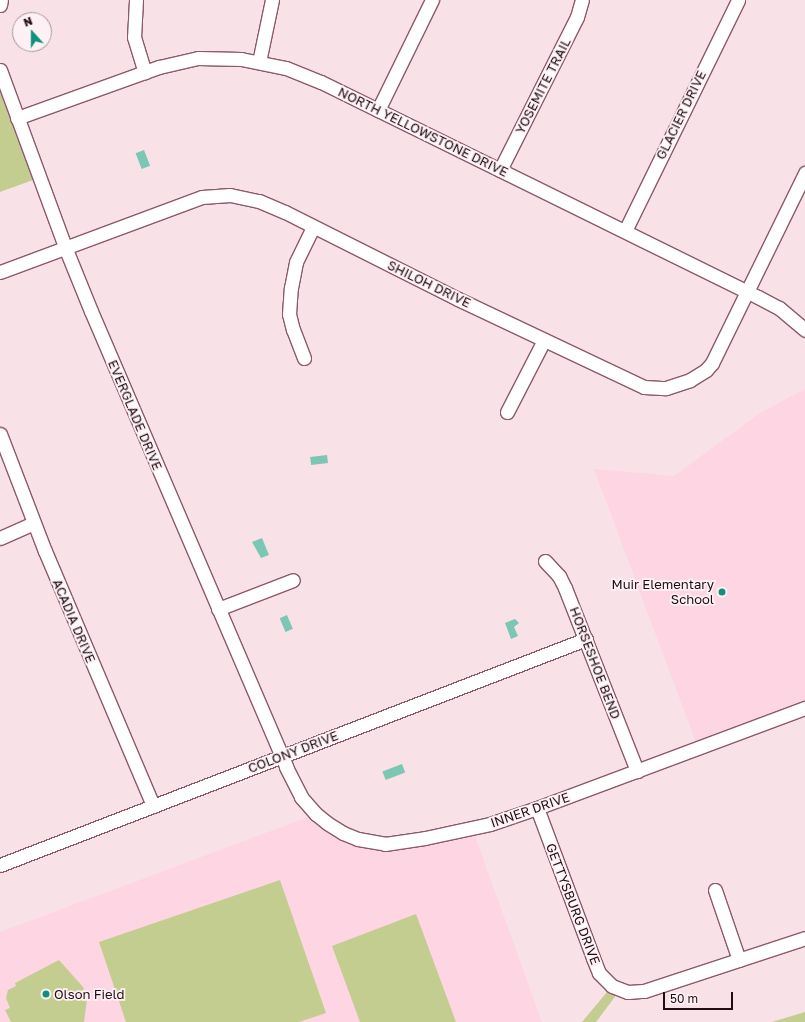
<!DOCTYPE html>
<style>
body{margin:0}
#map{position:relative;width:805px;height:1022px;overflow:hidden;background:#f9e1e8;font-family:"Golos Text",sans-serif}
div>[style]{position:absolute}
[style*='--x']{left:calc(var(--x)*1px);top:calc(var(--y)*1px);width:calc(var(--w)*1px);rotate:calc(var(--a)*1deg)}
.built>*{inset:0;background:#fed5e2}
.green>*{inset:0;background:#c3cd90}
.water>*{inset:0;background:#7bc7b4;transform-origin:0 0}
.roads{filter:drop-shadow(1px 0 #8c596c) drop-shadow(-1px 0 #8c596c) drop-shadow(0 1px #8c596c) drop-shadow(0 -1px #8c596c)}
.minor>*{height:13px;margin:-6.5px;padding:0 6.5px;transform-origin:6.5px;border-radius:6.5px;background:#fff}
.dots>*{width:11px;height:11px;translate:-50% -50%;box-sizing:border-box;border:2px solid #fef1f5;border-radius:50%}
span{translate:-50% -50%;white-space:nowrap;text-align:center;line-height:1.15;-webkit-text-stroke:3.5px #fef1f5;paint-order:stroke}
.street-label{font-size:13px;color:#210d15}
.poi-label{font-size:13px;color:#210d15}
.right{translate:-100% -50%;text-align:right}
.left{translate:0 -50%;text-align:left}
.north{position:absolute;left:12px;top:12px;width:40px;height:40px;box-sizing:border-box;background:#fef1f5;border:1px solid #a6969b;border-radius:50%;rotate:339deg;font-size:11px;font-weight:700;line-height:16px;text-align:center;color:#210d15}
.north::after{content:'';display:block;margin:auto;width:14px;height:18px;background:#0d927b;clip-path:polygon(50% 0,100% 100%,50% 72%,0 100%)}
.scale{position:absolute;left:663px;top:992px;width:70px;height:18px;box-sizing:border-box;border:2px solid #210d15;border-top:0;padding-left:5px;font-size:12px;line-height:14px;white-space:nowrap;color:#210d15;-webkit-text-stroke:3px #fef1f5;paint-order:stroke}
</style>
<div id="map">
<div class="built">
<i style="clip-path:polygon(805px 389px,805px 708px,698px 748px,594px 469px,674px 476px,760px 413px)"></i>
<i style="clip-path:polygon(316px 814px,372px 843px,472px 828px,542px 1022px,0 1022px,0 932px)"></i>
</div>
<div class="green">
<i style="clip-path:polygon(0 91px,33px 180px,0 192px)"></i>
<i style="clip-path:polygon(280px 880px,326px 1013px,299px 1022px,126px 1022px,99px 942px)"></i>
<i style="clip-path:polygon(416px 914px,456px 1022px,360px 1022px,332px 946px)"></i>
<i style="clip-path:polygon(59px 960px,83px 987px,87px 999px,84px 1022px,11px 1022px,5px 1010px,10px 1008px,6px 998px,8px 990px,16px 986px,15px 983px)"></i>
<i style="clip-path:polygon(612px 986px,620px 990px,596px 1022px,582px 1022px)"></i>
<i style="clip-path:polygon(805px 1012px,805px 1022px,772px 1022px)"></i>
</div>
<div class="water">
<i style="left:144px;top:150px;width:17px;height:9px;rotate:69deg"></i>
<i style="left:327px;top:455px;width:8px;height:17px;rotate:83deg"></i>
<i style="clip-path:polygon(262px 538px,269px 555px,261px 558px,252px 542px)"></i>
<i style="left:287px;top:615px;width:15px;height:8px;rotate:67deg"></i>
<i style="clip-path:polygon(515px 619px,519px 623px,514px 627px,518px 636px,511px 639px,505px 623px)"></i>
<i style="left:402px;top:764px;width:9px;height:21px;rotate:69deg"></i>
</div>
<div class="roads">
<div class="minor">
<i style="--x:136;--y:0;--w:37;--a:93"></i>
<i style="--x:134;--y:37;--w:37;--a:73"></i>
<i style="--x:0;--y:5;--w:5;--a:-79"></i>
<i style="--x:259;--y:62;--w:63;--a:-78.2"></i>
<i style="--x:0;--y:70;--w:189;--a:69.8"></i>
<i style="--x:65;--y:247;--w:69;--a:67.9"></i>
<i style="--x:91;--y:311;--w:496;--a:66.8"></i>
<i style="--x:286;--y:767;--w:34;--a:63"></i>
<i style="--x:301;--y:797;--w:23;--a:49"></i>
<i style="--x:316;--y:814;--w:14;--a:39"></i>
<i style="--x:327;--y:823;--w:19;--a:32"></i>
<i style="--x:343;--y:833;--w:16;--a:22"></i>
<i style="--x:358;--y:839;--w:27;--a:10"></i>
<i style="--x:385;--y:844;--w:40;--a:-8.5"></i>
<i style="--x:425;--y:838;--w:66;--a:-12.2"></i>
<i style="--x:490;--y:824;--w:50;--a:-18.8"></i>
<i style="--x:537;--y:808;--w:286;--a:-20.5"></i>
<i style="--x:378;--y:110;--w:123;--a:-63.9"></i>
<i style="--x:17;--y:118;--w:151;--a:-19.8"></i>
<i style="--x:159;--y:67;--w:40;--a:-13"></i>
<i style="--x:198;--y:58;--w:43;--a:1.3"></i>
<i style="--x:241;--y:59;--w:46;--a:11.3"></i>
<i style="--x:286;--y:68;--w:38;--a:22"></i>
<i style="--x:321;--y:82;--w:487;--a:26.2"></i>
<i style="--x:758;--y:297;--w:24;--a:28"></i>
<i style="--x:779;--y:308;--w:34;--a:40"></i>
<i style="--x:500;--y:170;--w:171;--a:-63.3"></i>
<i style="--x:577;--y:17;--w:18;--a:-74"></i>
<i style="--x:625;--y:231;--w:257;--a:-63.9"></i>
<i style="--x:0;--y:272;--w:215;--a:-20.4"></i>
<i style="--x:202;--y:197;--w:28;--a:-4"></i>
<i style="--x:230;--y:195;--w:30;--a:12"></i>
<i style="--x:259;--y:201;--w:28;--a:23"></i>
<i style="--x:285;--y:212;--w:194;--a:26.7"></i>
<i style="--x:458;--y:299;--w:206;--a:25.3"></i>
<i style="--x:644;--y:387;--w:22;--a:3"></i>
<i style="--x:666;--y:388;--w:25;--a:-18"></i>
<i style="--x:690;--y:380;--w:19;--a:-32"></i>
<i style="--x:706;--y:370;--w:9;--a:-49"></i>
<i style="--x:712;--y:363;--w:212;--a:-63.9"></i>
<i style="--x:304;--y:358;--w:30;--a:-111"></i>
<i style="--x:293;--y:330;--w:16;--a:-104"></i>
<i style="--x:289;--y:314;--w:26;--a:-86"></i>
<i style="--x:291;--y:288;--w:26;--a:-79"></i>
<i style="--x:296;--y:262;--w:39;--a:-64"></i>
<i style="--x:507;--y:412;--w:81;--a:-62.8"></i>
<i style="--x:0;--y:434;--w:125;--a:69"></i>
<i style="--x:45;--y:551;--w:277;--a:67"></i>
<i style="--x:0;--y:538;--w:36;--a:-24"></i>
<i style="--x:545;--y:561;--w:21;--a:47"></i>
<i style="--x:559;--y:576;--w:13;--a:63"></i>
<i style="--x:565;--y:588;--w:197;--a:68.5"></i>
<i style="--x:218;--y:609;--w:80;--a:-21.1"></i>
<i style="--x:537;--y:808;--w:160;--a:69.5"></i>
<i style="--x:593;--y:958;--w:16;--a:68"></i>
<i style="--x:599;--y:973;--w:18;--a:45"></i>
<i style="--x:612;--y:986;--w:17;--a:21"></i>
<i style="--x:628;--y:992;--w:16;--a:-4"></i>
<i style="--x:644;--y:991;--w:169;--a:-18.2"></i>
<i style="--x:0;--y:865;--w:628;--a:-21.09"></i>
<i style="--x:715;--y:890;--w:74;--a:71.1"></i>
</div>
</div>
<div class="dots">
<i style="left:722px;top:592px;background:#0d927b"></i>
<i style="left:46px;top:994px;background:#0d927b"></i>
</div>
<div class="street-label">
<span style="left:543px;top:86px;rotate:-63deg">YOSEMITE TRAIL</span>
<span style="left:681px;top:115px;rotate:-64deg">GLACIER DRIVE</span>
<span style="left:423px;top:132px;rotate:26deg">NORTH YELLOWSTONE DRIVE</span>
<span style="left:429px;top:284px;rotate:26deg">SHILOH DRIVE</span>
<span style="left:135px;top:415px;rotate:67deg">EVERGLADE DRIVE</span>
<span style="left:74px;top:621px;rotate:67deg">ACADIA DRIVE</span>
<span style="left:595px;top:663px;rotate:69deg">HORSESHOE BEND</span>
<span style="left:293px;top:752px;rotate:-21deg">COLONY DRIVE</span>
<span style="left:530px;top:810px;rotate:-19deg">INNER DRIVE</span>
<span style="left:573px;top:904px;rotate:69deg">GETTYSBURG DRIVE</span>
</div>
<div class="poi-label">
<span class="right" style="left:714px;top:592px">Muir Elementary<br>School</span>
<span class="left" style="left:54px;top:994px">Olson Field</span>
</div>
<div class="north">N</div>
<div class="scale">50 m</div>
</div>
